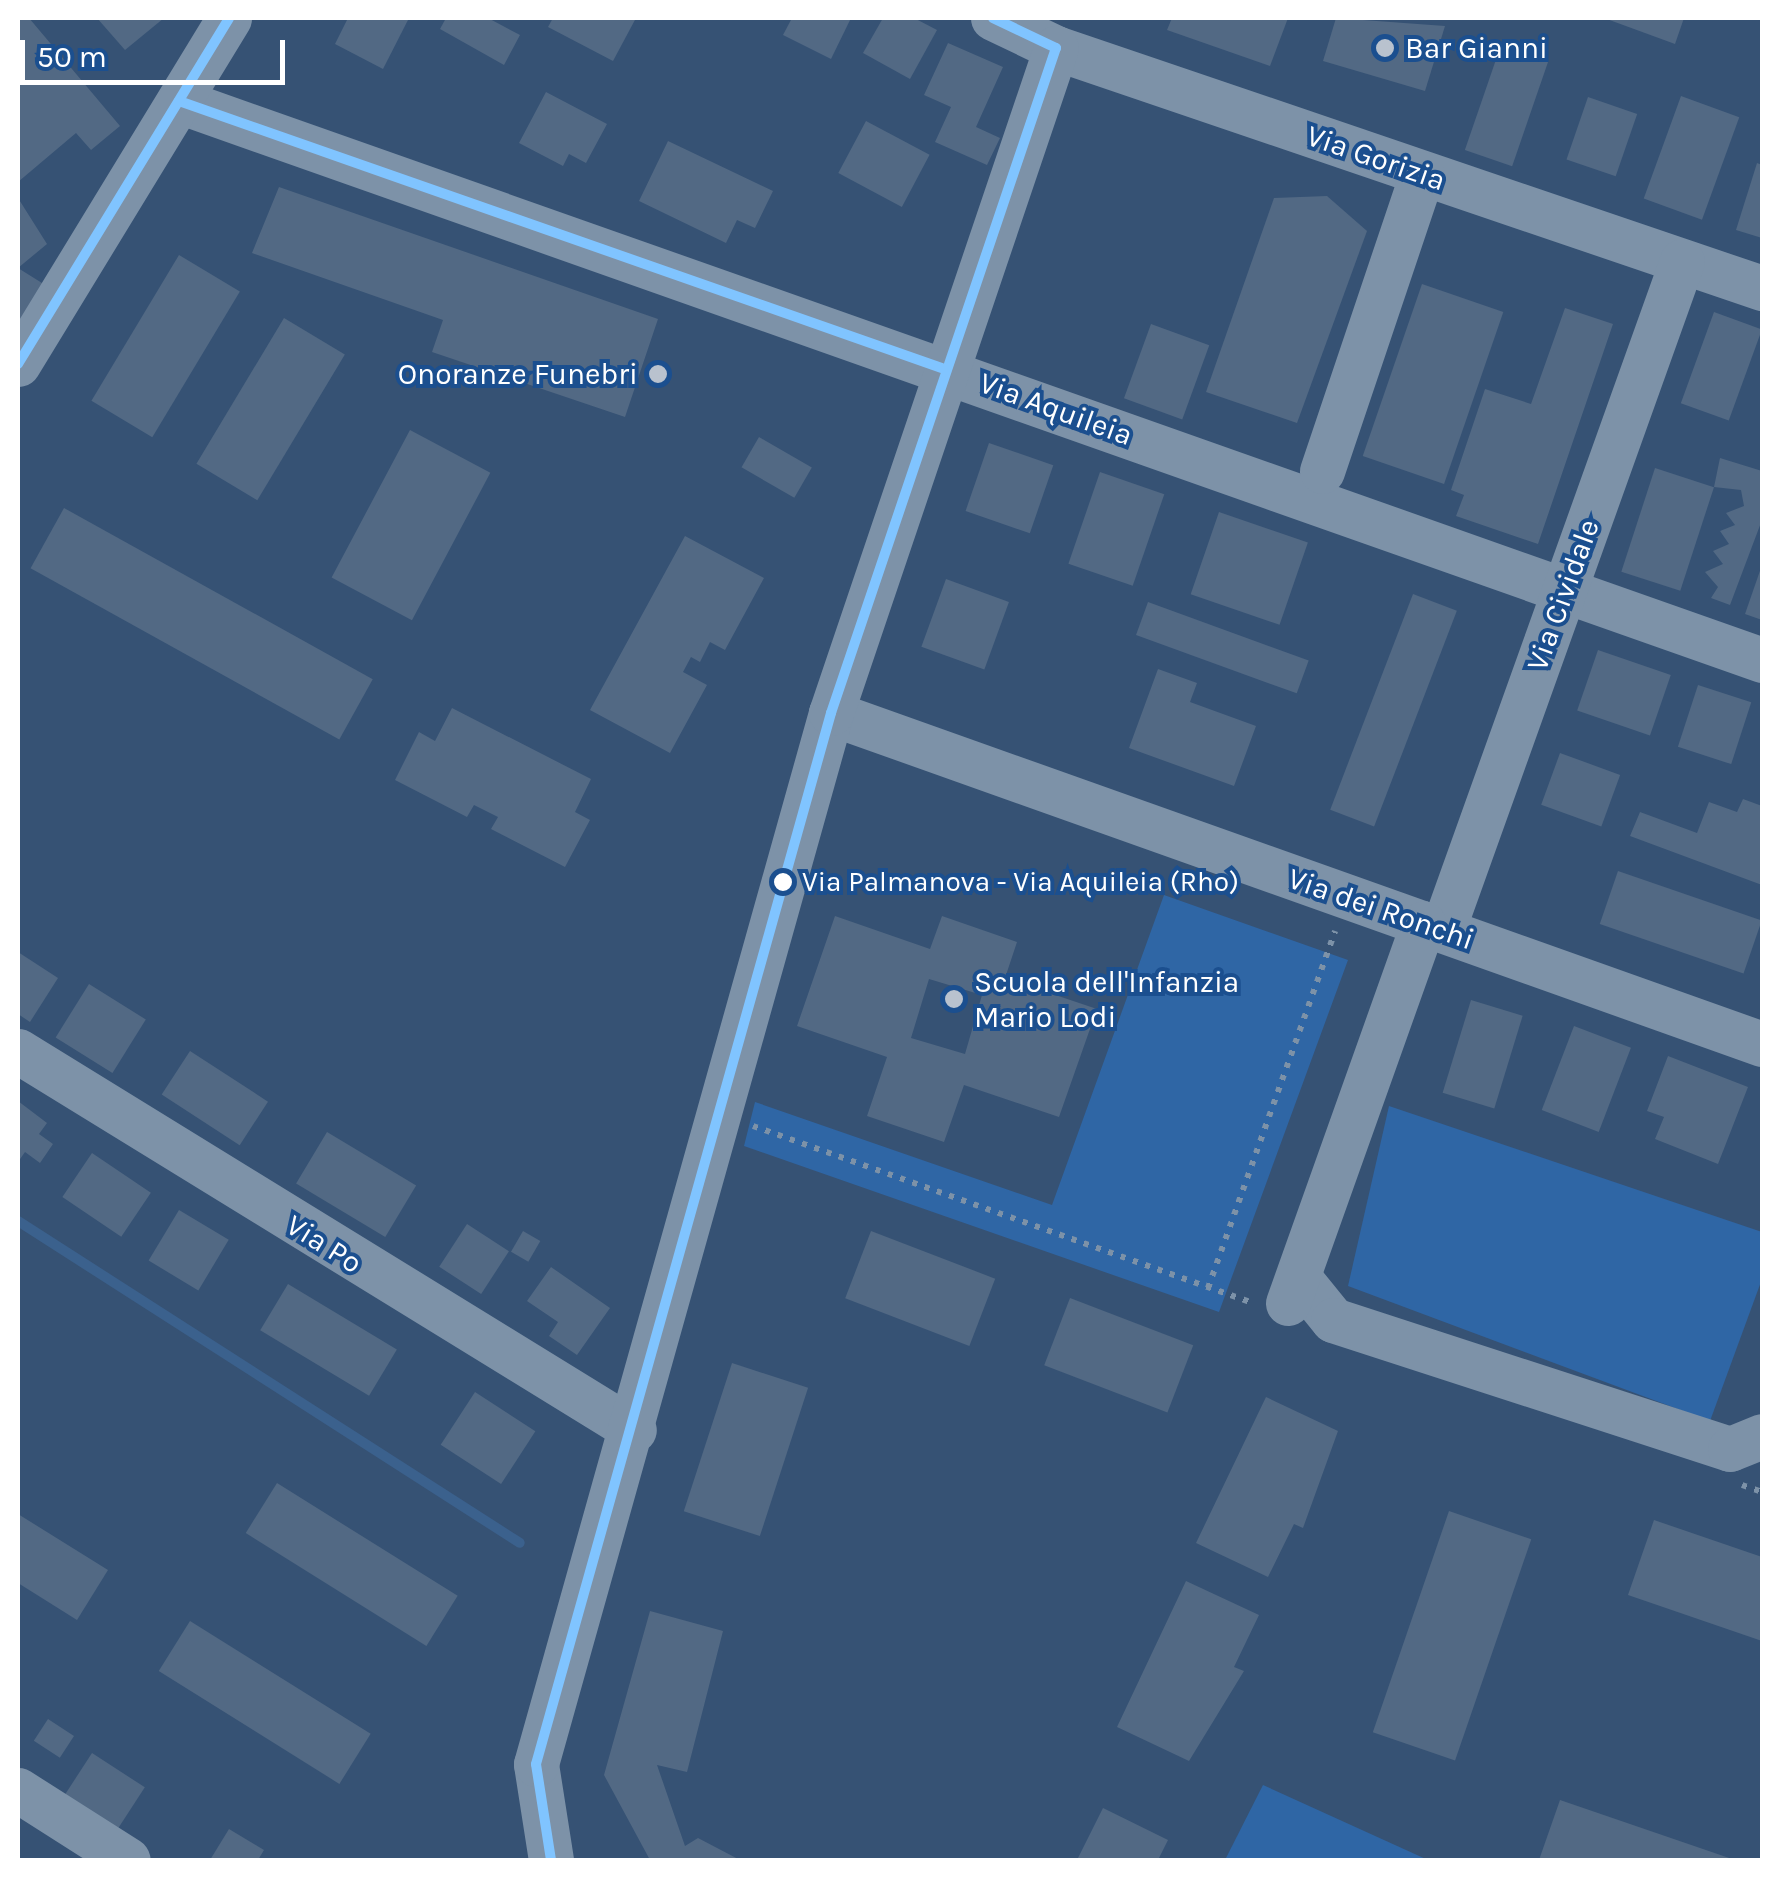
<!DOCTYPE html>
<style>
body{margin:0}
#map{position:relative;width:1780px;height:1878px;overflow:hidden;background:#365274;font-family:Karla,sans-serif}
div>[style]{position:absolute}
[style*='--x']{left:calc(var(--x)*1px);top:calc(var(--y)*1px);width:calc(var(--w)*1px);rotate:calc(var(--a)*1deg)}
.green>*{inset:0;background:#2f66a5}
.stream>*{height:10px;margin:-5px;padding:0 5px;transform-origin:5px;border-radius:5px;background:#3b618d}
.building>*{inset:0;background:#526984;transform-origin:0 0}
.path>*{height:6px;margin-top:-3px;transform-origin:0;background:repeating-linear-gradient(90deg,#7d92a8 0 5px,transparent 0 13px)}
.minor>*{height:45px;margin:-22.5px;padding:0 22.5px;transform-origin:22.5px;border-radius:22.5px;background:#7d92a8}
.bus-1>*{height:10px;margin:-5px;padding:0 5px;transform-origin:5px;border-radius:5px;background:#80c4ff}
.dots>*{width:28px;height:28px;translate:-50% -50%;box-sizing:border-box;border:5px solid #1b4f8f;border-radius:50%}
span{translate:-50% -50%;white-space:nowrap;text-align:center;line-height:1.15;-webkit-text-stroke:8px #1b4f8f;paint-order:stroke}
.bus-label{font-size:28px;color:#fff}
.left{translate:0 -50%;text-align:left}
.poi-label{font-size:30px;color:#fff}
.right{translate:-100% -50%;text-align:right}
.street-label{font-size:30px;color:#fff}
.frame{position:absolute;inset:0;border:20px solid #fff;pointer-events:none}
.scale{position:absolute;left:20px;top:40px;width:265px;height:45px;box-sizing:border-box;border:5px solid #fff;border-top:0;padding-left:12px;font-size:30px;line-height:35px;white-space:nowrap;color:#fff;-webkit-text-stroke:8px #1b4f8f;paint-order:stroke}
</style>
<div id="map">
<div class="green">
<i style="clip-path:polygon(1164px 895px,1348px 960px,1219px 1312px,744px 1146px,755px 1102px,1052px 1205px)"></i>
<i style="clip-path:polygon(1389px 1106px,1762px 1232px,1762px 1279px,1710px 1421px,1348px 1286px)"></i>
<i style="clip-path:polygon(1263px 1785px,1428px 1860px,1225px 1860px)"></i>
</div>
<div class="stream">
<i style="--x:18;--y:1221;--w:596;--a:32.68"></i>
</div>
<div class="building">
<i style="clip-path:polygon(18px 18px,29px 18px,120px 126px,91px 150px,76px 133px,18px 182px)"></i>
<i style="clip-path:polygon(97px 18px,164px 18px,125px 50px)"></i>
<i style="clip-path:polygon(348px 18px,409px 18px,383px 69px,335px 44px)"></i>
<i style="clip-path:polygon(446px 18px,488px 18px,520px 35px,504px 65px,440px 29px)"></i>
<i style="clip-path:polygon(553px 18px,636px 18px,613px 61px,548px 27px)"></i>
<i style="clip-path:polygon(792px 18px,851px 18px,831px 59px,783px 35px)"></i>
<i style="clip-path:polygon(883px 18px,914px 18px,937px 30px,910px 79px,863px 53px)"></i>
<i style="clip-path:polygon(1172px 18px,1288px 18px,1270px 66px,1167px 30px)"></i>
<i style="clip-path:polygon(1336px 18px,1445px 26px,1425px 91px,1323px 61px)"></i>
<i style="clip-path:polygon(1604px 18px,1684px 18px,1675px 44px)"></i>
<i style="clip-path:polygon(948px 43px,1003px 67px,976px 127px,1000px 138px,987px 165px,935px 142px,951px 107px,924px 95px)"></i>
<i style="left:1501px;top:45px;width:50px;height:111px;rotate:19deg"></i>
<i style="clip-path:polygon(546px 92px,607px 124px,586px 163px,569px 154px,563px 166px,519px 143px)"></i>
<i style="left:1681px;top:96px;width:62px;height:109px;rotate:20deg"></i>
<i style="left:1588px;top:97px;width:52px;height:66px;rotate:19deg"></i>
<i style="left:866px;top:121px;width:72px;height:59px;rotate:28deg"></i>
<i style="clip-path:polygon(668px 141px,773px 191px,755px 228px,737px 220px,726px 243px,639px 201px)"></i>
<i style="clip-path:polygon(1757px 163px,1762px 165px,1762px 238px,1736px 230px)"></i>
<i style="clip-path:polygon(279px 187px,658px 319px,625px 417px,432px 352px,443px 320px,252px 253px)"></i>
<i style="clip-path:polygon(1327px 196px,1367px 231px,1297px 423px,1206px 392px,1274px 198px)"></i>
<i style="clip-path:polygon(18px 198px,47px 244px,18px 268px,50px 288px,18px 330px)"></i>
<i style="left:179px;top:255px;width:71px;height:170px;rotate:31deg"></i>
<i style="left:1422px;top:284px;width:86px;height:182px;rotate:19deg"></i>
<i style="clip-path:polygon(1565px 308px,1613px 324px,1538px 544px,1456px 516px,1464px 495px,1451px 490px,1485px 389px,1531px 404px)"></i>
<i style="left:1714px;top:312px;width:51px;height:97px;rotate:20deg"></i>
<i style="left:284px;top:318px;width:71px;height:170px;rotate:31deg"></i>
<i style="left:1151px;top:324px;width:62px;height:79px;rotate:20deg"></i>
<i style="left:410px;top:430px;width:91px;height:167px;rotate:28deg"></i>
<i style="left:759px;top:437px;width:61px;height:35px;rotate:30deg"></i>
<i style="left:989px;top:443px;width:68px;height:72px;rotate:19deg"></i>
<i style="clip-path:polygon(1720px 458px,1762px 471px,1762px 520px,1730px 605px,1711px 598px,1718px 587px,1705px 572px,1723px 564px,1713px 551px,1729px 544px,1720px 531px,1735px 525px,1726px 513px,1744px 506px,1741px 490px,1714px 487px)"></i>
<i style="left:1655px;top:468px;width:62px;height:109px;rotate:18deg"></i>
<i style="left:1100px;top:472px;width:68px;height:97px;rotate:19deg"></i>
<i style="left:64px;top:508px;width:353px;height:69px;rotate:29deg"></i>
<i style="left:1219px;top:512px;width:94px;height:87px;rotate:19deg"></i>
<i style="clip-path:polygon(685px 536px,764px 578px,725px 650px,710px 642px,700px 662px,691px 657px,683px 672px,707px 685px,670px 753px,590px 710px)"></i>
<i style="clip-path:polygon(1762px 565px,1762px 620px,1745px 614px)"></i>
<i style="left:946px;top:579px;width:67px;height:72px;rotate:20deg"></i>
<i style="left:1413px;top:594px;width:47px;height:231px;rotate:21deg"></i>
<i style="left:1148px;top:602px;width:171px;height:35px;rotate:20deg"></i>
<i style="left:1598px;top:650px;width:77px;height:64px;rotate:19deg"></i>
<i style="clip-path:polygon(1158px 669px,1197px 683px,1190px 702px,1256px 726px,1234px 786px,1129px 748px)"></i>
<i style="left:1698px;top:685px;width:56px;height:65px;rotate:18deg"></i>
<i style="clip-path:polygon(452px 708px,591px 779px,575px 812px,590px 820px,565px 867px,491px 829px,498px 817px,474px 805px,467px 817px,395px 780px,419px 732px,435px 741px)"></i>
<i style="left:1560px;top:753px;width:64px;height:55px;rotate:20deg"></i>
<i style="clip-path:polygon(1743px 799px,1762px 806px,1762px 885px,1630px 836px,1640px 812px,1697px 833px,1709px 802px,1737px 812px)"></i>
<i style="left:1618px;top:871px;width:152px;height:56px;rotate:19deg"></i>
<i style="clip-path:polygon(evenodd,835px 916px,930px 949px,942px 916px,1017px 942px,1005px 978px,1097px 1009px,1059px 1117px,964px 1085px,944px 1142px,867px 1116px,887px 1057px,797px 1026px,835px 916px,929px 979px,982px 995px,965px 1054px,911px 1038px,929px 979px)"></i>
<i style="clip-path:polygon(18px 952px,58px 978px,30px 1022px,18px 1014px)"></i>
<i style="left:89px;top:984px;width:67px;height:63px;rotate:32deg"></i>
<i style="left:1471px;top:1000px;width:54px;height:97px;rotate:17deg"></i>
<i style="left:1574px;top:1026px;width:61px;height:90px;rotate:21deg"></i>
<i style="left:190px;top:1051px;width:93px;height:52px;rotate:33deg"></i>
<i style="clip-path:polygon(1668px 1056px,1748px 1087px,1718px 1164px,1655px 1139px,1664px 1117px,1647px 1111px)"></i>
<i style="clip-path:polygon(18px 1101px,47px 1123px,39px 1134px,53px 1144px,40px 1163px,25px 1152px,18px 1162px)"></i>
<i style="left:327px;top:1132px;width:104px;height:60px;rotate:31deg"></i>
<i style="left:92px;top:1153px;width:71px;height:53px;rotate:34deg"></i>
<i style="left:179px;top:1210px;width:58px;height:59px;rotate:31deg"></i>
<i style="left:467px;top:1224px;width:50px;height:51px;rotate:33deg"></i>
<i style="left:523px;top:1231px;width:20px;height:24px;rotate:30deg"></i>
<i style="left:871px;top:1231px;width:133px;height:72px;rotate:21deg"></i>
<i style="clip-path:polygon(551px 1267px,610px 1308px,577px 1355px,549px 1336px,558px 1322px,527px 1301px)"></i>
<i style="left:288px;top:1284px;width:127px;height:54px;rotate:31deg"></i>
<i style="left:1070px;top:1298px;width:132px;height:72px;rotate:21deg"></i>
<i style="left:732px;top:1363px;width:80px;height:156px;rotate:18deg"></i>
<i style="left:475px;top:1392px;width:72px;height:63px;rotate:33deg"></i>
<i style="clip-path:polygon(1266px 1397px,1338px 1431px,1303px 1528px,1294px 1524px,1268px 1577px,1196px 1543px)"></i>
<i style="left:277px;top:1483px;width:213px;height:59px;rotate:32deg"></i>
<i style="left:1449px;top:1511px;width:87px;height:234px;rotate:19deg"></i>
<i style="clip-path:polygon(18px 1514px,108px 1570px,77px 1620px,18px 1583px)"></i>
<i style="clip-path:polygon(1654px 1520px,1762px 1557px,1762px 1641px,1628px 1595px)"></i>
<i style="clip-path:polygon(1186px 1581px,1259px 1615px,1234px 1667px,1244px 1671px,1189px 1761px,1117px 1727px)"></i>
<i style="clip-path:polygon(650px 1611px,723px 1631px,687px 1772px,657px 1765px,685px 1846px,698px 1838px,740px 1860px,650px 1860px,604px 1775px)"></i>
<i style="left:190px;top:1621px;width:213px;height:59px;rotate:32deg"></i>
<i style="left:48px;top:1719px;width:31px;height:26px;rotate:33deg"></i>
<i style="left:92px;top:1753px;width:63px;height:54px;rotate:33deg"></i>
<i style="clip-path:polygon(1560px 1800px,1735px 1860px,1539px 1860px)"></i>
<i style="clip-path:polygon(1103px 1808px,1168px 1840px,1158px 1860px,1077px 1860px)"></i>
<i style="clip-path:polygon(229px 1829px,264px 1850px,258px 1860px,210px 1860px)"></i>
</div>
<div class="path">
<i style="--x:753;--y:1126;--w:527;--a:19.5"></i>
<i style="--x:1208;--y:1288;--w:379;--a:-70.4"></i>
<i style="--x:1742;--y:1485;--w:21;--a:19"></i>
</div>
<div class="minor">
<i style="--x:993;--y:18;--w:70;--a:25.5"></i>
<i style="--x:1056;--y:48;--w:746;--a:18.78"></i>
<i style="--x:179;--y:101;--w:1679;--a:19.45"></i>
<i style="--x:18;--y:364;--w:405;--a:-58.6"></i>
<i style="--x:1322;--y:471;--w:313;--a:-71.4"></i>
<i style="--x:831;--y:713;--w:988;--a:19.57"></i>
<i style="--x:1443;--y:929;--w:709;--a:-70.31"></i>
<i style="--x:18;--y:1051;--w:723;--a:31.6"></i>
<i style="--x:1299;--y:1278;--w:54;--a:51"></i>
<i style="--x:1333;--y:1320;--w:417;--a:18"></i>
<i style="--x:1730;--y:1449;--w:35;--a:-22"></i>
<i style="--x:1288;--y:1303;--w:403;--a:-70.4"></i>
<i style="--x:18;--y:1790;--w:130;--a:32.5"></i>
<i style="--x:551;--y:1860;--w:97;--a:-98.9"></i>
<i style="--x:536;--y:1764;--w:1092;--a:-74.32"></i>
<i style="--x:831;--y:713;--w:702;--a:-71.31"></i>
</div>
<div class="bus-1">
<i style="--x:179;--y:101;--w:808;--a:19.29"></i>
<i style="--x:18;--y:364;--w:405;--a:-58.6"></i>
<i style="--x:551;--y:1860;--w:97;--a:-98.9"></i>
<i style="--x:536;--y:1764;--w:1092;--a:-74.32"></i>
<i style="--x:831;--y:713;--w:702;--a:-71.31"></i>
<i style="--x:1056;--y:48;--w:70;--a:-154.5"></i>
</div>
<div class="dots">
<i style="left:1385px;top:48px;background:#b9c2ce"></i>
<i style="left:658px;top:374px;background:#b9c2ce"></i>
<i style="left:783px;top:882px;background:#fff"></i>
<i style="left:954px;top:999px;background:#b9c2ce"></i>
</div>
<div class="bus-label">
<span class="left" style="left:802px;top:882px">Via Palmanova - Via Aquileia (Rho)</span>
</div>
<div class="poi-label">
<span class="left" style="left:1405px;top:48px">Bar Gianni</span>
<span class="right" style="left:638px;top:374px">Onoranze Funebri</span>
<span class="left" style="left:974px;top:999px">Scuola dell'Infanzia<br>Mario Lodi</span>
</div>
<div class="street-label">
<span style="left:1376px;top:158px;rotate:19deg">Via Gorizia</span>
<span style="left:1056px;top:409px;rotate:20deg">Via Aquileia</span>
<span style="left:1563px;top:595px;rotate:-70deg">Via Cividale</span>
<span style="left:1381px;top:909px;rotate:19deg">Via dei Ronchi</span>
<span style="left:324px;top:1244px;rotate:32deg">Via Po</span>
</div>
<div class="frame"></div>
<div class="scale">50 m</div>
</div>
